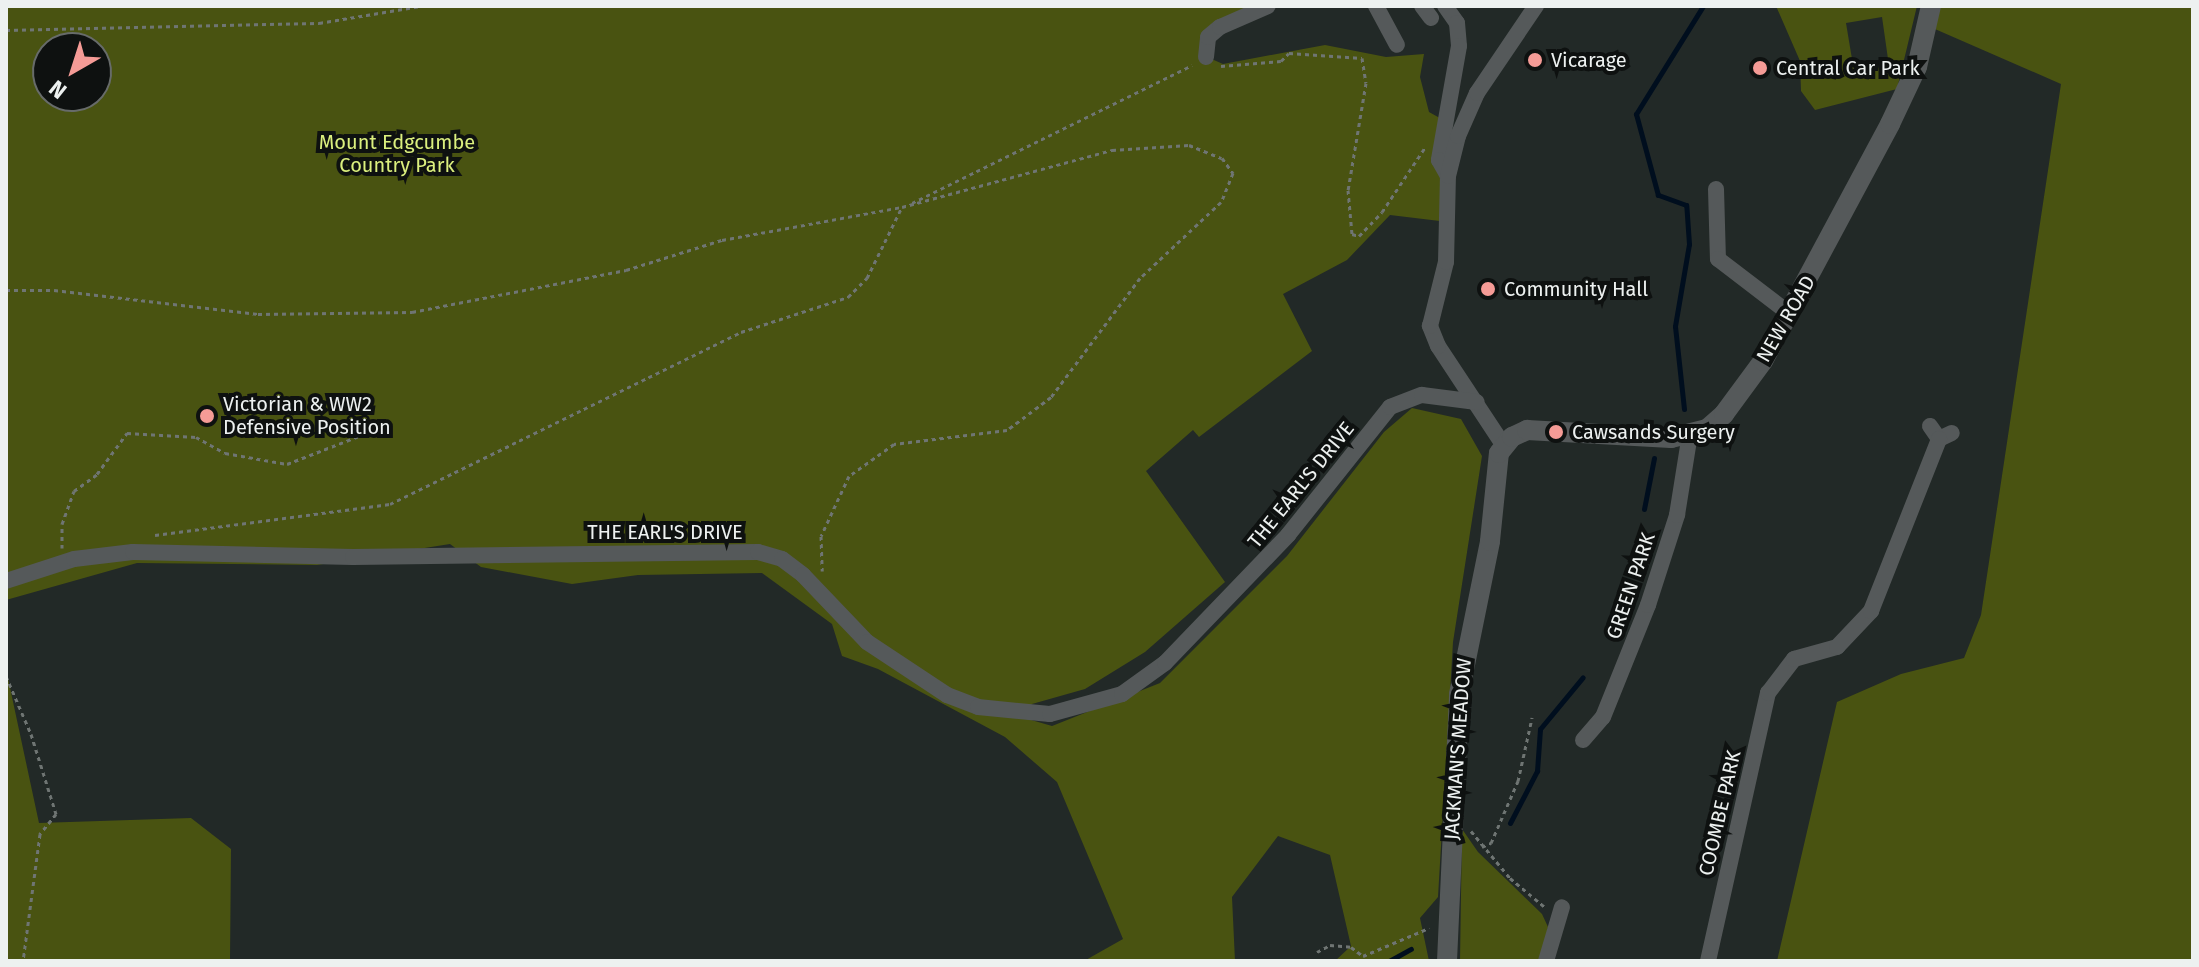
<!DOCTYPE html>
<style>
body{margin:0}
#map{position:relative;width:2199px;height:967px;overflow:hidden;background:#222927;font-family:"Fira Sans",sans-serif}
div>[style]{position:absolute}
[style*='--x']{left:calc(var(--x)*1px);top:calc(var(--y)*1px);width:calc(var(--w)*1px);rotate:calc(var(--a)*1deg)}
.green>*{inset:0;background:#495311}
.stream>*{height:5px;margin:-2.5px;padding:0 2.5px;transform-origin:2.5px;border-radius:2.5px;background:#000e1e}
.path>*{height:3px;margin-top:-1.5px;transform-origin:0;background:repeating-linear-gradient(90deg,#6f7573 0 4px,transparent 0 8px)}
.minor>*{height:16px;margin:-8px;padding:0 8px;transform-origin:8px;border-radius:8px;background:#55595a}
.tertiary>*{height:20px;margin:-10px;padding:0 10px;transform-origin:10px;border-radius:10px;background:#55595a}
.dots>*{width:22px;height:22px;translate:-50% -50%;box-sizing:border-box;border:4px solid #0e1110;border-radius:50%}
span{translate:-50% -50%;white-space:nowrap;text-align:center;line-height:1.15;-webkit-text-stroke:8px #0e1110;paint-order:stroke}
.poi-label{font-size:20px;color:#edf1f0}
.left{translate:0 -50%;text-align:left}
.park-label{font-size:20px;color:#dbef7e}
.street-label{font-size:20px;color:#edf1f0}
.frame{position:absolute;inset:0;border:8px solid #edf1f0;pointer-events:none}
.north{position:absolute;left:32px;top:32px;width:80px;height:80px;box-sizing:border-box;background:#0e1110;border:2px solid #676b6a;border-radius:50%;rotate:219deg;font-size:22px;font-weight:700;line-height:32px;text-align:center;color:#edf1f0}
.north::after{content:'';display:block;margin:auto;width:28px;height:36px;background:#f59b96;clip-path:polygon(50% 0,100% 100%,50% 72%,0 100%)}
</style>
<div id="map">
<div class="green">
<i style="clip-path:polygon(evenodd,6px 6px,1268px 6px,1220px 27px,1207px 57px,1223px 64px,1325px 45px,1386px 57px,1424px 54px,1420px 77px,1429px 112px,1447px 122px,1448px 222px,1390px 215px,1347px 260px,1283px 294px,1312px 351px,1199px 437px,1193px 430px,1146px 471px,1225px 582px,1145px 652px,1085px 689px,1032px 704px,1021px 717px,1052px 726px,1160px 683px,1287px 556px,1384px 432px,1412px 408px,1461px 419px,1482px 456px,1453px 642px,1438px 897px,1420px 918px,1429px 961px,1335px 961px,1351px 946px,1330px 855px,1278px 836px,1232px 897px,1235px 961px,1084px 961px,1123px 939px,1057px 782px,1005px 737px,878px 669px,842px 656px,832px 624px,762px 573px,638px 575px,572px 584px,481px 567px,450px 544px,317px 565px,137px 563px,6px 600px,6px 6px,48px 48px,96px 48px,96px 96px,48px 96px,48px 48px)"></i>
<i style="clip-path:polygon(evenodd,1776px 6px,1917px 6px,1897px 89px,1815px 110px,1801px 91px,1800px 61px,1776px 6px,1882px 17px,1889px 66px,1854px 71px,1846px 23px,1882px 17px)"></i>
<i style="clip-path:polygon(1930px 6px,2193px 6px,2193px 961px,1777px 961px,1837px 702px,1901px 674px,1964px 658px,1981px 615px,2061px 84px,1928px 26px)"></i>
<i style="clip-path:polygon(6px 669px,39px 823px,191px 818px,231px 849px,230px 961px,6px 961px)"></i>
<i style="clip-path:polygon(1462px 829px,1478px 852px,1542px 914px,1548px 927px,1540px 961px,1460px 961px)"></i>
</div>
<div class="stream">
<i style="--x:1684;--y:409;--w:83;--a:-96.2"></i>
<i style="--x:1675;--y:326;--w:83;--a:-80.3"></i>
<i style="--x:1689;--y:244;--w:39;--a:-94"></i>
<i style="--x:1686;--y:205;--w:30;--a:-160"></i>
<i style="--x:1658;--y:195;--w:84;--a:-105.2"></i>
<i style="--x:1636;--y:114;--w:127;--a:-58.2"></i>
<i style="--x:1644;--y:509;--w:52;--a:-78.9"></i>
<i style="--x:1510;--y:823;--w:59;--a:-62.6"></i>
<i style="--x:1537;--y:771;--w:42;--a:-85.9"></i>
<i style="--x:1540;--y:729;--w:67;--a:-50.4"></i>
<i style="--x:1389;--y:961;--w:25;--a:-29"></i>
</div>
<div class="path">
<i style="--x:6;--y:30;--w:313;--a:-1.3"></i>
<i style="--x:319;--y:23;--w:103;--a:-9.5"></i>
<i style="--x:1221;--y:66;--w:60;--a:-4.8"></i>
<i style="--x:1281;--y:61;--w:11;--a:-45"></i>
<i style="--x:1289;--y:53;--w:73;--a:3.9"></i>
<i style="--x:1362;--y:58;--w:25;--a:81"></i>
<i style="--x:1366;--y:83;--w:109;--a:99.5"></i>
<i style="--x:1348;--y:190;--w:44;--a:84.8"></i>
<i style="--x:1352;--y:234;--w:7;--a:16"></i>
<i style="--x:1359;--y:236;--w:33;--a:-46"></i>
<i style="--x:1382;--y:212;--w:79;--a:-56.3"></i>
<i style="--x:912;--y:203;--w:312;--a:-26.2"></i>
<i style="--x:6;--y:290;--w:48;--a:0"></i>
<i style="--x:54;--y:290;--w:205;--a:6.7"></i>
<i style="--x:258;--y:314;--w:154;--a:-0.7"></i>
<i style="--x:412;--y:312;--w:218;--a:-11.1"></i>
<i style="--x:626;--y:270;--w:101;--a:-17.4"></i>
<i style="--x:722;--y:240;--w:182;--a:-10.4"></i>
<i style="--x:155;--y:535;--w:237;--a:-7.5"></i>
<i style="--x:390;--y:504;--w:391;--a:-26.1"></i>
<i style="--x:741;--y:332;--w:113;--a:-18.1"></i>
<i style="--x:848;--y:297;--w:27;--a:-45"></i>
<i style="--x:867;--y:278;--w:79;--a:-63.8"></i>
<i style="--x:902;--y:207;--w:218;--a:-15.2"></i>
<i style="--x:1112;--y:150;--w:77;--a:-3.7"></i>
<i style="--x:1189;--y:145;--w:35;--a:22"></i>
<i style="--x:1222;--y:158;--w:19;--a:54"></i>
<i style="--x:1233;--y:173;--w:31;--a:112"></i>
<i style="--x:1221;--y:202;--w:111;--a:136.8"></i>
<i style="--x:1140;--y:278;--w:149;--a:126.8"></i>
<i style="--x:1051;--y:397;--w:55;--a:143.1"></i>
<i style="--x:1007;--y:430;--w:114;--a:172.9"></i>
<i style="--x:894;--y:444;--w:55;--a:144.6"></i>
<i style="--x:849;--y:476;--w:66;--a:115"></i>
<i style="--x:821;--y:536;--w:35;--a:88"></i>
<i style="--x:62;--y:548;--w:24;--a:-90"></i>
<i style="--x:62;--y:524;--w:35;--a:-70"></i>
<i style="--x:74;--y:491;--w:29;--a:-36"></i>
<i style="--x:97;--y:474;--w:51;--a:-53.8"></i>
<i style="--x:127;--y:433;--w:69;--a:3.3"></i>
<i style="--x:196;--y:437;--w:33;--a:29"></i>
<i style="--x:225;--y:453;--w:63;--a:10.1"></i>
<i style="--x:287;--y:464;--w:77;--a:-21.3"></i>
<i style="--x:6;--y:676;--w:63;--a:66.7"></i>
<i style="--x:31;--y:734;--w:84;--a:72.6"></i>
<i style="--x:56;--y:814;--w:26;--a:129"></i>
<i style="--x:40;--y:834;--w:128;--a:97.6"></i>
<i style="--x:1471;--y:831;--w:61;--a:50.3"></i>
<i style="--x:1510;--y:878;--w:47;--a:39.8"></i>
<i style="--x:1482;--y:847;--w:10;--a:-24"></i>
<i style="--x:1491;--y:843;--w:68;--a:-66.5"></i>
<i style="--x:1518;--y:781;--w:65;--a:-77.5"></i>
<i style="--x:1317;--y:952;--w:15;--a:-28"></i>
<i style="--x:1330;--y:945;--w:21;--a:5"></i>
<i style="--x:1351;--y:947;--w:15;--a:37"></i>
<i style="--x:1363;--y:956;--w:72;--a:-23"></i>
</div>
<div class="minor">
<i style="--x:1376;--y:6;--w:44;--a:61.7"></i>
<i style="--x:1422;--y:6;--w:15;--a:53"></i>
<i style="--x:1445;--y:6;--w:21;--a:55"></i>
<i style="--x:1457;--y:23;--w:23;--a:85"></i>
<i style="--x:1459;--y:46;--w:116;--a:100"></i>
<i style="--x:1439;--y:160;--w:18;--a:61"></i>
<i style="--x:1206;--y:57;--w:20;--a:-84"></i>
<i style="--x:1208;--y:37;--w:16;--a:-40"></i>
<i style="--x:1220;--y:27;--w:52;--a:-23.6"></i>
<i style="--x:1716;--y:189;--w:70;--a:88.4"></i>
<i style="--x:1718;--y:259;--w:91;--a:37.4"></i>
<i style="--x:1930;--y:426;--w:16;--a:55"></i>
<i style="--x:1939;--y:439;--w:14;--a:-25"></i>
<i style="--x:1504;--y:446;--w:120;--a:-123.4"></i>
<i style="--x:1438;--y:346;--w:22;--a:-112"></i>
<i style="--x:1430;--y:326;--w:66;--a:-76"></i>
<i style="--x:1446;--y:262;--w:86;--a:-88.7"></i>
<i style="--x:1448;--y:176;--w:41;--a:-76"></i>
<i style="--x:1458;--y:136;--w:47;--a:-66.2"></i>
<i style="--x:1477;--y:93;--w:105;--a:-55.9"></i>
<i style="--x:6;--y:581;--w:71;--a:-17.9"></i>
<i style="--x:74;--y:559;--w:59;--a:-6.8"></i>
<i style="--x:133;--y:552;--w:220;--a:1.3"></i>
<i style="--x:353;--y:557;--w:405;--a:-0.7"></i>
<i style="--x:758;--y:552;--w:25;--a:16"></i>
<i style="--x:782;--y:559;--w:26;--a:37"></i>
<i style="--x:803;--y:575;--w:93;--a:46.3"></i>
<i style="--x:867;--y:642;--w:96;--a:33.5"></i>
<i style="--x:947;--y:695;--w:33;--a:21"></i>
<i style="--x:978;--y:707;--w:72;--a:5.6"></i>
<i style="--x:1050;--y:714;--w:75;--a:-15.5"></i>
<i style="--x:1122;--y:694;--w:53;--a:-35.8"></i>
<i style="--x:1165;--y:663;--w:178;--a:-46.1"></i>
<i style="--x:1288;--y:535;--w:164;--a:-51.4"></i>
<i style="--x:1390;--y:407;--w:34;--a:-21"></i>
<i style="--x:1422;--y:395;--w:55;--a:7.3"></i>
<i style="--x:1583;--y:740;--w:30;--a:-49"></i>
<i style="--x:1603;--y:717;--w:121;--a:-68.1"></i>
<i style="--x:1648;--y:605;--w:95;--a:-72.1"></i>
<i style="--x:1677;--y:515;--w:82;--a:-80.9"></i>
<i style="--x:1546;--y:961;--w:56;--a:-73.5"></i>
<i style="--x:1708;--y:961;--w:275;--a:-77.4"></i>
<i style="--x:1768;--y:693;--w:43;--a:-52.6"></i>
<i style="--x:1794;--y:659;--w:45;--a:-15.6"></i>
<i style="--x:1837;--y:647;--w:50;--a:-46.6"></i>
<i style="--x:1871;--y:611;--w:185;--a:-68.4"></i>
</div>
<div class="tertiary">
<i style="--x:1447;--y:961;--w:267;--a:-87.4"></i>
<i style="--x:1459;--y:694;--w:156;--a:-78.5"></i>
<i style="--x:1490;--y:541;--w:88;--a:-84.2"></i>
<i style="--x:1499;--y:453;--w:21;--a:-51"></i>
<i style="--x:1512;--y:437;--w:17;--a:-25"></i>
<i style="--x:1527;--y:430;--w:144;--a:3.2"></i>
<i style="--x:1671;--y:438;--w:37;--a:-14"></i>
<i style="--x:1707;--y:429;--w:23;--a:-41"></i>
<i style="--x:1724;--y:414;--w:66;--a:-53.7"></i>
<i style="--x:1763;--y:361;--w:269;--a:-61.8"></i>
<i style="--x:1890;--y:124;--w:63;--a:-64.7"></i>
<i style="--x:1917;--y:67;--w:63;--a:-77.1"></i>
</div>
<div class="dots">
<i style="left:1535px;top:60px;background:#f59b96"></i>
<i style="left:1760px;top:68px;background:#f59b96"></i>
<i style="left:1488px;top:289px;background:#f59b96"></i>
<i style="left:207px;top:416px;background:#f59b96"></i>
<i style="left:1556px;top:432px;background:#f59b96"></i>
</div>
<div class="poi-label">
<span class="left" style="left:1551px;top:60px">Vicarage</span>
<span class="left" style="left:1776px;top:68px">Central Car Park</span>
<span class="left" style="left:1504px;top:289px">Community Hall</span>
<span class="left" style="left:223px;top:416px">Victorian &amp; WW2<br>Defensive Position</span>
<span class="left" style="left:1572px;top:432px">Cawsands Surgery</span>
</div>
<div class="park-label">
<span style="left:397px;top:154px">Mount Edgcumbe<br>Country Park</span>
</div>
<div class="street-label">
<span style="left:1786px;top:319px;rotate:-60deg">NEW ROAD</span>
<span style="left:1301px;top:485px;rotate:-51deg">THE EARL'S DRIVE</span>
<span style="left:665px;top:532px">THE EARL'S DRIVE</span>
<span style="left:1631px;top:586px;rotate:-71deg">GREEN PARK</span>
<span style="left:1458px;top:749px;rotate:-86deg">JACKMAN'S MEADOW</span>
<span style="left:1720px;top:813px;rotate:-77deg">COOMBE PARK</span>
</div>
<div class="frame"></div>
<div class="north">N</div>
</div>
